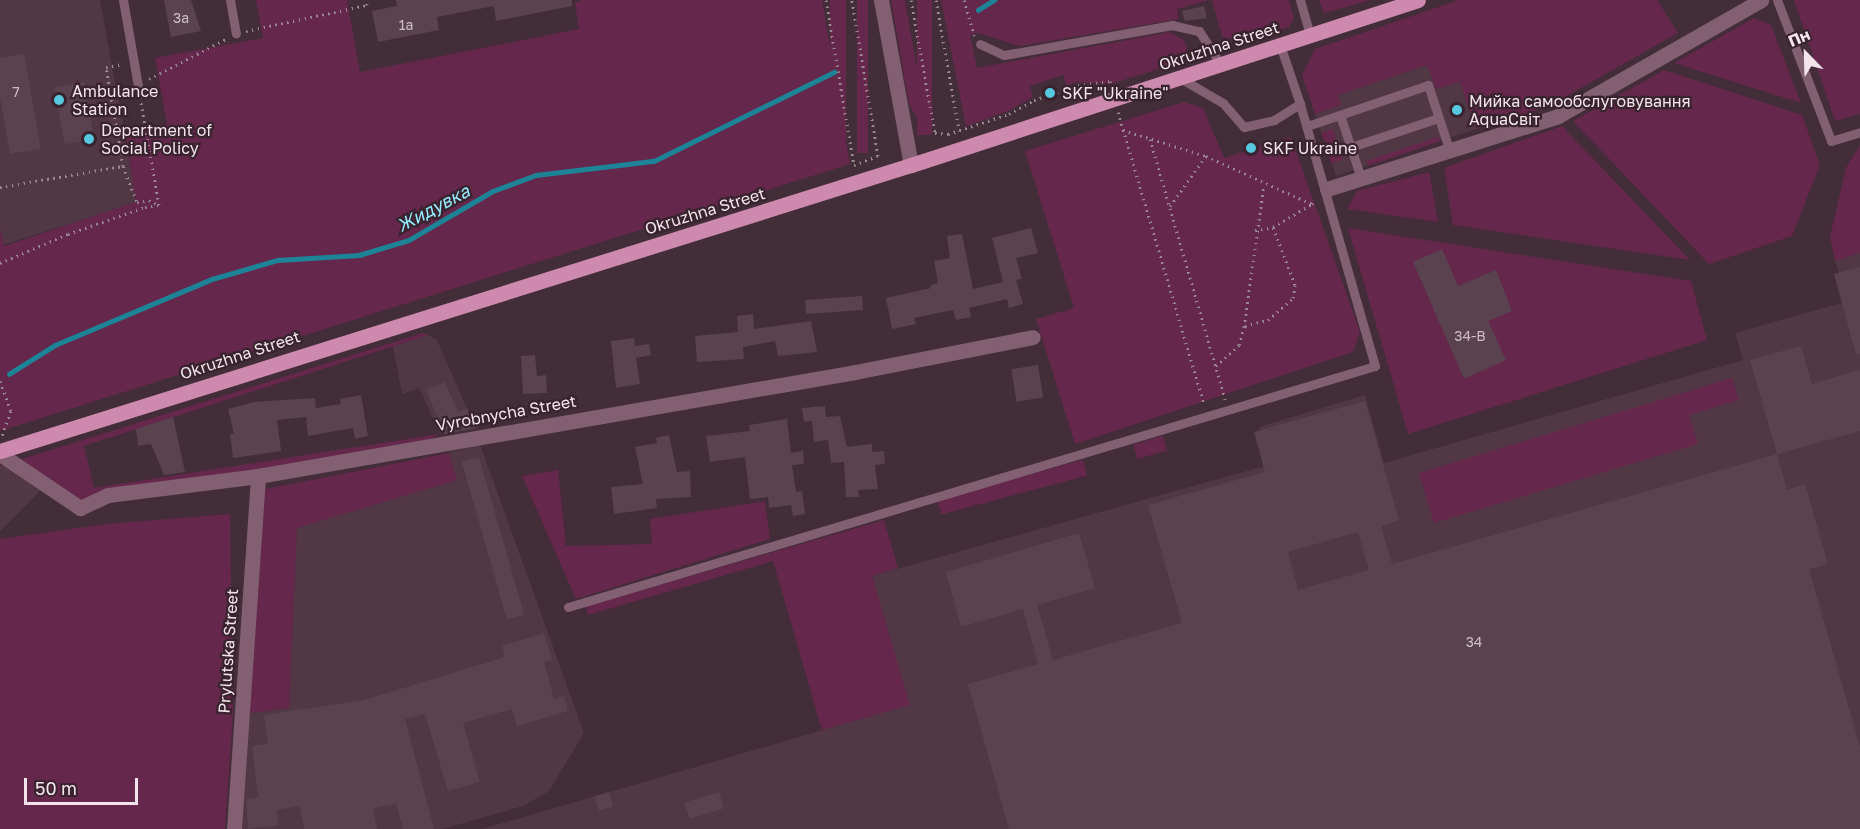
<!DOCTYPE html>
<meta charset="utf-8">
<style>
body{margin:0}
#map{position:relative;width:1860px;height:829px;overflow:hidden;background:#432d39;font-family:"Golos Text",sans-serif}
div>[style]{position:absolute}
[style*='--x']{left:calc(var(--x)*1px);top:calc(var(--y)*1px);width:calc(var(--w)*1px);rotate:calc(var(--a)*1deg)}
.built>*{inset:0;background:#523745}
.green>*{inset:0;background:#65274c;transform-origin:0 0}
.stream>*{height:4.5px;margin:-2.25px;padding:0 2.25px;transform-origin:2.25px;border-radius:2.25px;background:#1d8396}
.building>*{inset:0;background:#5a434f;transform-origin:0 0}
.path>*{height:3px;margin-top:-1.5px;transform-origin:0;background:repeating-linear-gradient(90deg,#9a8791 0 1.5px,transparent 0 6px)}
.service>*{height:9px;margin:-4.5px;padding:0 4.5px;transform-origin:4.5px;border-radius:4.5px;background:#826072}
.minor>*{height:15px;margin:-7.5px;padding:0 7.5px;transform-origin:7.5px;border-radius:7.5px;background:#826072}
.tertiary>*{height:15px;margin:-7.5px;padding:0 7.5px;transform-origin:7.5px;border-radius:7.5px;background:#826072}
.primary>*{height:15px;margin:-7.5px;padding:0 7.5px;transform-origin:7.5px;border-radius:7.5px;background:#ce89ae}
.dots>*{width:16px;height:16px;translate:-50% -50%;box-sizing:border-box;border:3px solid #38232e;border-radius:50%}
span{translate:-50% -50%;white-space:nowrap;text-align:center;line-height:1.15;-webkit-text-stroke:4.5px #38232e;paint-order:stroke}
.number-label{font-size:14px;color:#cebcc5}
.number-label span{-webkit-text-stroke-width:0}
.street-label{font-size:16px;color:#f4e5ec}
.poi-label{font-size:16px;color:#f4e5ec}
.left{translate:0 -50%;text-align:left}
.water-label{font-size:18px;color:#95ebfe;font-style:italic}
.north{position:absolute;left:1776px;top:24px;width:60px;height:60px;-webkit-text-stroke:4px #38232e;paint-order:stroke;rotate:337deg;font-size:16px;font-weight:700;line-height:24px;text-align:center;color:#f4e5ec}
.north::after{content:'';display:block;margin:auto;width:21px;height:27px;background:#f4e5ec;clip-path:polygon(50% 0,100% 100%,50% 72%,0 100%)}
.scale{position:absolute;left:24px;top:778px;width:114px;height:27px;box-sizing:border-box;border:3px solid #f4e5ec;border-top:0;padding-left:8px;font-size:18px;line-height:21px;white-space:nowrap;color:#f4e5ec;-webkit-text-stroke:4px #38232e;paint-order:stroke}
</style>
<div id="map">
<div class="built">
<i style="clip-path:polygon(0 0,100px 0,137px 202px,0 246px)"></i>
<i style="clip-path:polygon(1428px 65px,1460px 81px,1476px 129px,1336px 176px,1315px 114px,1340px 105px,1337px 95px)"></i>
<i style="clip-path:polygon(1860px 253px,1860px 829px,482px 829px,909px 705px,872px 576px,1268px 465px,1259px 427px,1365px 395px,1384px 463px,1743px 360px,1735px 333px,1848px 301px,1835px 261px)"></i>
<i style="clip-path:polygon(428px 335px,437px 340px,476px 429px,440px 434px,419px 388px,402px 394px,393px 346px)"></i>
<i style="clip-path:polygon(480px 444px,584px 733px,549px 791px,523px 806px,443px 829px,242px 829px,249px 713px,289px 708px,297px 528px,456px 480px,449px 453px)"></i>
<i style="clip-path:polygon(9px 463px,42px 489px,0 532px,0 466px)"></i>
</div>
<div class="green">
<i style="clip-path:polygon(256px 0,347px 0,360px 72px,579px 29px,575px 3px,582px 0,822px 0,850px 164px,0 431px,0 227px,4px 246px,136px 202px,125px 133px,167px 124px,155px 58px,263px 38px)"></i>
<i style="left:830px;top:0;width:16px;height:163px"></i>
<i style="left:857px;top:0;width:11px;height:153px"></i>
<i style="clip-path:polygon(891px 0,905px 0,927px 125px,921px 125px,909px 104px)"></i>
<i style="left:917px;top:0;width:15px;height:135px"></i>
<i style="clip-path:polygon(941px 0,1209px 0,1177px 9px,1179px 19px,1020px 46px,978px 33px,970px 35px,977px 68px,1170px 32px,1184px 40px,1187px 48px,1183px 61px,1111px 84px,1077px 82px,1067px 86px,1063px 75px,1030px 86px,1033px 97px,1008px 111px,966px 126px)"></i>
<i style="clip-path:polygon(1212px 0,1289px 0,1294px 19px,1289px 27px,1243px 42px,1222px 37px)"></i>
<i style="clip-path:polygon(1319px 0,1371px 0,1324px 13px)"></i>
<i style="clip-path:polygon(1459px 0,1657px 0,1678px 33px,1549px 106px,1476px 129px,1460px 82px,1436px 89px,1427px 65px,1338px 95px,1341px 105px,1315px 114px,1302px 75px,1315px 49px)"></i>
<i style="clip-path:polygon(1794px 0,1860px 0,1860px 114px,1835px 121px)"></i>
<i style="clip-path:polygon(1754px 18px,1771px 25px,1801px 103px,1674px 63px)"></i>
<i style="clip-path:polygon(1664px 70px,1802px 115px,1820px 165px,1792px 236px,1709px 264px,1573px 121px)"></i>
<i style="clip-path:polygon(1184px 102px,1203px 108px,1224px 158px,1291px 137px,1360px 332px,1353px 352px,1075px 444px,1036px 319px,1074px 308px,1025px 151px)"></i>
<i style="clip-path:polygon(1562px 126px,1690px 260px,1453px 225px,1444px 168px)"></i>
<i style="left:1333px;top:129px;width:32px;height:12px;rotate:72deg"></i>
<i style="clip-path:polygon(1438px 137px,1440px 141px,1368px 166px,1366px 161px)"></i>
<i style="clip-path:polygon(1860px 145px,1860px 253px,1835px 261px,1830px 237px,1846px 168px)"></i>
<i style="clip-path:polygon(1429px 172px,1438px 222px,1347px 209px,1357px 191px)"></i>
<i style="clip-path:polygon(1348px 228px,1691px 281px,1707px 340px,1408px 434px)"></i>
<i style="clip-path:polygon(423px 333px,428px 335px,84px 446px,94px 488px,440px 434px,422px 444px,79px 503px,16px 461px)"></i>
<i style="clip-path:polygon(1732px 378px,1739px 400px,1689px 415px,1698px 444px,1434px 523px,1419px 473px)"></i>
<i style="left:1163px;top:436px;width:15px;height:31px;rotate:74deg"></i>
<i style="clip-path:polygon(449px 453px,457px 480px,297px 528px,289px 708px,249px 713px,265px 489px)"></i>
<i style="left:1083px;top:460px;width:16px;height:151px;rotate:75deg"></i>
<i style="clip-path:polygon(558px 470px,566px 546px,652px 544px,650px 519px,765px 501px,770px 539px,576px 599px,522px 476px)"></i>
<i style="clip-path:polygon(230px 514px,233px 712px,225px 829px,0 829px,0 539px,106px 524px)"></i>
<i style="clip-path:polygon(884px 520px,898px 568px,872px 576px,910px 705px,822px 730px,773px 561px,588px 615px,586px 606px)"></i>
</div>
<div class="stream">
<i style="--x:978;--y:10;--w:19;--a:-32"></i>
<i style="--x:9;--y:374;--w:54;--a:-32.2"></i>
<i style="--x:55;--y:345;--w:170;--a:-22.8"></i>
<i style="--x:212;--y:279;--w:69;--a:-16.1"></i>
<i style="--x:278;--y:260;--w:81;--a:-3.5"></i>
<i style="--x:359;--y:255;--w:52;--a:-16.7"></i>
<i style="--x:409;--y:240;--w:97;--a:-30.3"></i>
<i style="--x:493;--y:191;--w:46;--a:-20.4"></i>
<i style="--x:536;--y:175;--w:119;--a:-6.8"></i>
<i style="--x:654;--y:161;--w:201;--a:-26.3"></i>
</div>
<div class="building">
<i style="clip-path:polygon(164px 0,191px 0,201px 31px,171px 37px)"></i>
<i style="clip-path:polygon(396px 0,572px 0,572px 6px,496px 21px,494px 6px,437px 17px,439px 30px,378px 42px,372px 11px,397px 6px)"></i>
<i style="clip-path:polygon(1204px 6px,1207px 18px,1185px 21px,1182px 11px)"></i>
<i style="clip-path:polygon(24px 54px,41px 149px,10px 154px,0 97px,0 58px)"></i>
<i style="left:84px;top:82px;width:58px;height:30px;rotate:80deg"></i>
<i style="clip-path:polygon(1031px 228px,1038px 253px,1016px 258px,1022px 279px,1016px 280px,1023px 304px,1009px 308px,1007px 299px,969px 308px,971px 317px,956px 320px,953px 310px,914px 318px,916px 324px,892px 329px,886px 298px,931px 288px,931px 285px,938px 283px,934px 261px,950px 258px,947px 236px,962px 234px,973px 289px,1003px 282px,992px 238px)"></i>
<i style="clip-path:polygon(1442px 249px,1458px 286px,1496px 270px,1512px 311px,1488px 321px,1506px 360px,1464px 379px,1413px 262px)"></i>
<i style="clip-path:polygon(1860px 267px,1860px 354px,1856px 355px,1834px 274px)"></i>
<i style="left:862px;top:296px;width:14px;height:57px;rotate:86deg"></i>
<i style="clip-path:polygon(753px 314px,754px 329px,811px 321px,817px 352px,778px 356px,775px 341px,743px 347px,744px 359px,697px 362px,695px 336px,738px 332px,737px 316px)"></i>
<i style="clip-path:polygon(634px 338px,635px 346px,649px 344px,651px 355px,636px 358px,640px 384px,616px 388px,611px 341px)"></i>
<i style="clip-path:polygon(1801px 346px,1812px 384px,1860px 370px,1860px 431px,1777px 454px,1750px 360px)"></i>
<i style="clip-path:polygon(535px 355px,537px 376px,546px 375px,547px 393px,523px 394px,521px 356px)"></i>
<i style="left:1038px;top:365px;width:33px;height:27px;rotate:81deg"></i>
<i style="clip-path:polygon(445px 382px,458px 412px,467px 408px,476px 428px,444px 434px,426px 390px)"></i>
<i style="clip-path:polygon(361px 395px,368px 436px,355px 439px,353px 428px,308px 436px,306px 417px,277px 420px,281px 451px,233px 458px,230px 434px,234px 434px,228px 409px,254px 402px,315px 398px,316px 408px,341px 404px,340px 399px)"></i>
<i style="clip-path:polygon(evenodd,1365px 401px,1399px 520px,1381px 526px,1392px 564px,1777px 454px,1787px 490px,1805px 484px,1828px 564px,1809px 569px,1860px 747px,1860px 829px,1009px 829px,968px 684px,1038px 664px,1023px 609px,961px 627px,946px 572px,1079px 533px,1095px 588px,1037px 605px,1053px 660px,1182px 623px,1148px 505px,1265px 472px,1254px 432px,1365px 401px,1358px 532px,1369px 570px,1298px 590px,1288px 552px,1358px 532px)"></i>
<i style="clip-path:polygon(825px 406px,826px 417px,840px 416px,847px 447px,872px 444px,872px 452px,884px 451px,885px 464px,875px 465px,878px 489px,858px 490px,859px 497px,846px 497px,844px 462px,831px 463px,828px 440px,814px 442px,812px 421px,804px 422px,802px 408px)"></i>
<i style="clip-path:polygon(173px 417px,185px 472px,164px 475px,151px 444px,138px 446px,136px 429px)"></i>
<i style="clip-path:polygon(787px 419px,791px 453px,803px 451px,804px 464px,792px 465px,796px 492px,802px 491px,805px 514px,793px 516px,791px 505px,769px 508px,768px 497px,750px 499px,745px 457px,710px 462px,706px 436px,750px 431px,749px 425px)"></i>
<i style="clip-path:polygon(669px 435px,677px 472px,690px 471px,691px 497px,656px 499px,657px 508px,614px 514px,611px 487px,643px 484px,635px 447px,657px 443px,656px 438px)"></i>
<i style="left:479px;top:457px;width:164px;height:18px;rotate:74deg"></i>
<i style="clip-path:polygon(544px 633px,552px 660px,544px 662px,554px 699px,564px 696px,568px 711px,517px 726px,512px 709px,463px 723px,480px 782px,448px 791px,425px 714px,405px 719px,434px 829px,403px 829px,396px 804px,373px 808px,377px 829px,304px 829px,300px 806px,276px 810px,279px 825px,248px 829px,246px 799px,258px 797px,252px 746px,268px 744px,264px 715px,364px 700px,505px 657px,502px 646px)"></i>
<i style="left:609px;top:792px;width:15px;height:15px;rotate:74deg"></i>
<i style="left:719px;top:792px;width:17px;height:36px;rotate:73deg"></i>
</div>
<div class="path">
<i style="--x:826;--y:0;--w:167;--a:80.4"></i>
<i style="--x:854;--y:165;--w:26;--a:-21"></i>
<i style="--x:878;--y:156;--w:158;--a:-99.5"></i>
<i style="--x:911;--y:0;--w:135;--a:79.8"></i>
<i style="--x:935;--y:133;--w:13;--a:4"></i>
<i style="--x:948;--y:134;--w:64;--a:-18.2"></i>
<i style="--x:1009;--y:114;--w:29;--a:-29"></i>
<i style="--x:1034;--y:100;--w:46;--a:-18.8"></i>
<i style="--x:1078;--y:85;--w:32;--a:-7"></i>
<i style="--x:1110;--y:81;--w:5;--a:79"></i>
<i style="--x:936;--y:0;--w:133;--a:80"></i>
<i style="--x:964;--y:0;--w:37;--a:74"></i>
<i style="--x:246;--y:31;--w:124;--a:-12.1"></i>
<i style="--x:367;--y:5;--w:5;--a:-101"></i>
<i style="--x:149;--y:79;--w:87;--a:-27.5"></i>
<i style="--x:1118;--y:112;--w:305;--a:73.6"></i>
<i style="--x:1123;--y:130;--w:87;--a:17.4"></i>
<i style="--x:1206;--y:156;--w:116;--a:24.4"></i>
<i style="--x:1312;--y:204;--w:5;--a:-53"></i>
<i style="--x:1150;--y:139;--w:271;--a:73.9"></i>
<i style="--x:123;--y:166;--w:39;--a:69"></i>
<i style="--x:137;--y:202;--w:12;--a:-9"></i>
<i style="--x:149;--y:200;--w:10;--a:29"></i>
<i style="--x:0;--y:187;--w:125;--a:-9.7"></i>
<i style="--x:123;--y:166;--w:100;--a:-99.7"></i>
<i style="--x:106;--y:67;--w:17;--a:-10"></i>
<i style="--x:1170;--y:206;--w:62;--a:-54.2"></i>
<i style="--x:1255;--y:230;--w:18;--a:-9"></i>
<i style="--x:1273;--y:227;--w:45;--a:-30.5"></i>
<i style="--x:0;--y:263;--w:74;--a:-23.1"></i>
<i style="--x:68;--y:234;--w:82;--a:-19.3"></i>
<i style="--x:145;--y:207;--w:14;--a:-8"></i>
<i style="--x:159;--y:205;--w:110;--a:-100"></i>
<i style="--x:1245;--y:326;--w:24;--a:-15"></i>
<i style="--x:1268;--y:320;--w:33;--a:-41"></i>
<i style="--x:1293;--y:298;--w:13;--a:-81"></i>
<i style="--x:1295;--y:285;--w:62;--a:-110.8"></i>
<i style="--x:1216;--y:366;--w:31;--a:-42"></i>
<i style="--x:1239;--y:345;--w:19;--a:-74"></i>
<i style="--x:1244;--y:327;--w:143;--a:-82"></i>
<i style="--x:0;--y:381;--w:32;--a:70"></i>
<i style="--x:11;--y:411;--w:27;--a:110"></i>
</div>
<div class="service">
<i style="--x:123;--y:0;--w:87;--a:80.1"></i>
<i style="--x:230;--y:0;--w:34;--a:80"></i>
<i style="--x:1300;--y:0;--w:37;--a:74"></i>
<i style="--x:1777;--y:0;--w:151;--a:69"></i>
<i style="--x:1831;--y:141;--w:30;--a:-17"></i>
<i style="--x:980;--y:44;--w:26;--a:25"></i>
<i style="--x:1004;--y:55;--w:171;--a:-10.1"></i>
<i style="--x:1172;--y:25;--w:28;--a:13"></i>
<i style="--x:1199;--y:31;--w:40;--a:57.1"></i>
<i style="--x:1180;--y:78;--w:50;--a:30.2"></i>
<i style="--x:1223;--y:103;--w:32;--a:49"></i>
<i style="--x:1244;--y:127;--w:31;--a:-13"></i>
<i style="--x:1274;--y:120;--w:31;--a:-32"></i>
<i style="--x:1300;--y:104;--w:62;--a:-108.7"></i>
<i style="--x:1340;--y:115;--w:66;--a:71.6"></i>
<i style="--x:1307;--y:126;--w:128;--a:-18.7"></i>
<i style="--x:1428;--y:85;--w:71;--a:71.8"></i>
<i style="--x:1351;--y:147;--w:92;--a:-18.4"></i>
<i style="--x:568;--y:607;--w:842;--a:-16.63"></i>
<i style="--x:1375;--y:366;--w:273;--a:-106"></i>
</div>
<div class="minor">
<i style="--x:1327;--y:189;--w:242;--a:-17.5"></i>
<i style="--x:1558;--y:116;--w:234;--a:-29.7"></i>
<i style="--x:0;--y:454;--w:97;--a:34"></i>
<i style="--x:80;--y:508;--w:31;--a:-25"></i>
<i style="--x:108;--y:495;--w:151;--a:-7.2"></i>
<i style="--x:258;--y:476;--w:606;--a:-9.88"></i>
<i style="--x:855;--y:372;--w:181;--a:-11.1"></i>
<i style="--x:234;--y:829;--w:354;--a:-86.1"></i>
</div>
<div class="tertiary">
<i style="--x:881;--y:0;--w:168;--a:79.7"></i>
</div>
<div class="primary">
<i style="--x:0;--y:451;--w:955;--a:-17.43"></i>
<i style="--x:911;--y:165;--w:533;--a:-18.03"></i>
</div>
<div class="dots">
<i style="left:1050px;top:93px;background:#56c9e1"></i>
<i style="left:59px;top:100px;background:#56c9e1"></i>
<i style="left:1457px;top:110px;background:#56c9e1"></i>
<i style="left:89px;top:139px;background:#56c9e1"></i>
<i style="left:1251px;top:148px;background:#56c9e1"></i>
</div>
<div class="number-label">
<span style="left:181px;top:18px">3а</span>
<span style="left:406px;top:25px">1а</span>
<span style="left:16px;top:92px">7</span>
<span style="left:1470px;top:336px">34-В</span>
<span style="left:1474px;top:642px">34</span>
</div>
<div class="street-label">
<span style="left:1219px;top:46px;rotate:-18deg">Okruzhna Street</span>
<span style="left:705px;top:211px;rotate:-17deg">Okruzhna Street</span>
<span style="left:240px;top:355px;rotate:-18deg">Okruzhna Street</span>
<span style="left:506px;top:413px;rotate:-10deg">Vyrobnycha Street</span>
<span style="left:228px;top:651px;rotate:-86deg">Prylutska Street</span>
</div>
<div class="poi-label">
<span class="left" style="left:72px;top:100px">Ambulance<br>Station</span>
<span class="left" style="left:1062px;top:93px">SKF "Ukraine"</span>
<span class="left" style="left:1469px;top:110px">Мийка самообслуговування<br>AquaСвіт</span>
<span class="left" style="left:101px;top:139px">Department of<br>Social Policy</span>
<span class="left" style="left:1263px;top:148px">SKF Ukraine</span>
</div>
<div class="water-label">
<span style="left:433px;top:208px;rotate:-28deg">Жидувка</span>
</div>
<div class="north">Пн</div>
<div class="scale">50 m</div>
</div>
